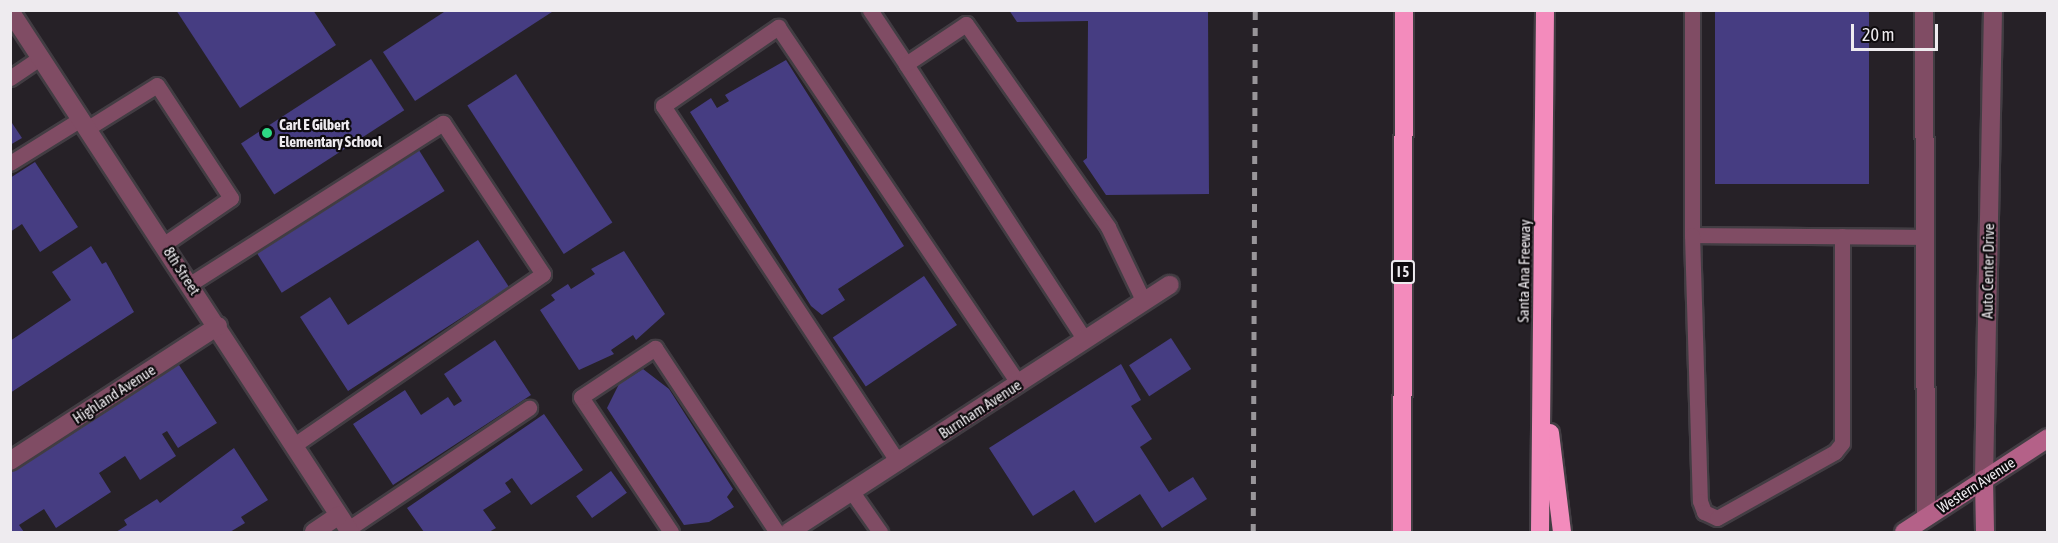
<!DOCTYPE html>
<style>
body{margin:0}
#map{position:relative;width:2058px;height:543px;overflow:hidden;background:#262127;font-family:"Asap Condensed",sans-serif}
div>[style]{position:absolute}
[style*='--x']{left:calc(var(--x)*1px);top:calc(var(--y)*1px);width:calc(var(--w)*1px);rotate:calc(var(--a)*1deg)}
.building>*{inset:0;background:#463d82;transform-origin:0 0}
.roads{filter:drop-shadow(2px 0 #423d43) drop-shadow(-2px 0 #423d43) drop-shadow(0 2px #423d43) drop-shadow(0 -2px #423d43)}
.lane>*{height:15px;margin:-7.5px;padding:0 7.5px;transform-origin:7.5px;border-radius:7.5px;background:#804c64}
.street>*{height:18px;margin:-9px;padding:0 9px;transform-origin:9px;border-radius:9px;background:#804c64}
.secondary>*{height:18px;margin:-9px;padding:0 9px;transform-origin:9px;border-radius:9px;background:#b46188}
.highway>*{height:18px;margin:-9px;padding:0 9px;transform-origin:9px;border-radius:9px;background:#f38bbc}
.rail>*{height:4.5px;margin-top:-2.25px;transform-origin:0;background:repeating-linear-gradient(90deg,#989599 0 8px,transparent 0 16px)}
.dots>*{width:16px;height:16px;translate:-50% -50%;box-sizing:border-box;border:3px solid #0e0b0e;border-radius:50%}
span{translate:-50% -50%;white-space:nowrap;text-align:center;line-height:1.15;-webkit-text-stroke:4.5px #0e0b0e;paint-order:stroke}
.shield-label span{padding:2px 4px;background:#0e0b0e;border:2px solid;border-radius:4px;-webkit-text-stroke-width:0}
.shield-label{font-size:14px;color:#eeebef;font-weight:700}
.poi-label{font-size:15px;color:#eeebef;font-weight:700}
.left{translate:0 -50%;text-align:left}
.street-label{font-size:15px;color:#eeebef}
.frame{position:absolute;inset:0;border:12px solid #eeebef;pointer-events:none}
.scale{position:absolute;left:1851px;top:24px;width:87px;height:27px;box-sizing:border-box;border:3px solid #eeebef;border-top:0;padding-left:8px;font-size:18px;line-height:21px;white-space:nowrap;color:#eeebef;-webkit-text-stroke:4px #0e0b0e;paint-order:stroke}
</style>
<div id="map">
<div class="building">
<i style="clip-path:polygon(176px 10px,313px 10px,336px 45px,240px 108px)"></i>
<i style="clip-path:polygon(447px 10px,555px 10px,415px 101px,383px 52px)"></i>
<i style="clip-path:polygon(1009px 10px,1208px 10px,1209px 194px,1106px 195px,1083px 161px,1087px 158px,1088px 21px,1017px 22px)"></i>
<i style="left:1715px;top:10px;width:154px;height:174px"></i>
<i style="left:371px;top:59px;width:61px;height:155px;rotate:57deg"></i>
<i style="clip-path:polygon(786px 60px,904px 246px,838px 289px,845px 300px,822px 315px,811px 306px,690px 112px,711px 98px,717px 108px,729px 101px,725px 95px)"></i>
<i style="left:516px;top:74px;width:177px;height:58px;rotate:57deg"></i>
<i style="clip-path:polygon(10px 120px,22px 138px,10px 145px)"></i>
<i style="left:417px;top:147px;width:52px;height:192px;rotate:58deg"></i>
<i style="clip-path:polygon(35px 162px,78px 227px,40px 252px,22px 224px,10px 232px,10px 178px)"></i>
<i style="clip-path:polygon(478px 240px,509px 287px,348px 391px,300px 317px,330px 297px,348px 325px)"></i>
<i style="clip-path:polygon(91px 246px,102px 264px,106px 262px,134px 312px,10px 393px,10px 341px,71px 300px,52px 272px)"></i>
<i style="clip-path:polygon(624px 251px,665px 314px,636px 340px,633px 335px,611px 350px,614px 354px,579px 370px,540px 310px,555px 300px,551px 295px,568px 284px,571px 289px,595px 274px,591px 269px)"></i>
<i style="left:924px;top:276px;width:59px;height:110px;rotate:56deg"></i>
<i style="left:1171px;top:338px;width:37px;height:50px;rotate:57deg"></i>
<i style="clip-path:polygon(495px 340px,531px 395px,393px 485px,353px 424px,405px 390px,421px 415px,448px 397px,454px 406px,462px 401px,444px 374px)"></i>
<i style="clip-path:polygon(177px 362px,217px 423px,178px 448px,167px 431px,162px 434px,176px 456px,140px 480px,125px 456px,99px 473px,111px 492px,56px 528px,44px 509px,19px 525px,24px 532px,10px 532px,10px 471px)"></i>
<i style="clip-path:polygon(1121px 364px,1141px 400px,1131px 406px,1152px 439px,1140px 447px,1169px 492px,1193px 477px,1207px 499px,1162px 528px,1140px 494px,1095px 523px,1074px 490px,1033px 516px,989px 448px)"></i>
<i style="clip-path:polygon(643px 369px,669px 389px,733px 489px,727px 497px,734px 507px,709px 522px,684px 525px,607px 408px,619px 384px)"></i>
<i style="clip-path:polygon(544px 414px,583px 470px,531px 505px,512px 478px,505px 483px,511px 492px,483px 510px,496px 528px,489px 532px,424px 532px,407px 508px)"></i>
<i style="clip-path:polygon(234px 448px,268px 500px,241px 517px,245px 523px,230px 532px,116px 532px,127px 525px,124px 520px,157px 499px,160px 503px)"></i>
<i style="left:611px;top:471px;width:27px;height:43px;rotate:54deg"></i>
</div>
<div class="roads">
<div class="lane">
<i style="--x:870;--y:10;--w:65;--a:56.3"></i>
<i style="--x:1692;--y:10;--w:225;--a:90"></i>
<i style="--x:1692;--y:235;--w:233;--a:0.5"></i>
<i style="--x:10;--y:78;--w:37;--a:-34"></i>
<i style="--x:88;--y:128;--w:81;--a:-31.9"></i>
<i style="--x:157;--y:85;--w:135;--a:56.8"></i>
<i style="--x:231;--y:198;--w:81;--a:145.5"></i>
<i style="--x:10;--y:163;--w:84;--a:-31.8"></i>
<i style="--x:1692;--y:235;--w:266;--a:88.3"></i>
<i style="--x:1700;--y:501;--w:12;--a:70"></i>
<i style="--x:1704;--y:512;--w:14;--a:25"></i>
<i style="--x:1717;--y:518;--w:135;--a:-29.2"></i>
<i style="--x:1835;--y:452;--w:11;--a:-52"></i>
<i style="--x:1842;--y:443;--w:207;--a:-90"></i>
<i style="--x:190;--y:284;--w:300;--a:-32.5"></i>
<i style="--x:443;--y:123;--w:181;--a:56.5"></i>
<i style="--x:543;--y:274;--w:302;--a:145.5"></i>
<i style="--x:1085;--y:340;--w:329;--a:-123"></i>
<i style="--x:906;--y:64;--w:72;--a:-33.7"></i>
<i style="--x:966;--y:24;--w:248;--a:55"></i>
<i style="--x:1108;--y:227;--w:83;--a:64.4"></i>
<i style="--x:898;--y:462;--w:427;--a:-123.4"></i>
<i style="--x:663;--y:106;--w:140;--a:-34.5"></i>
<i style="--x:778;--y:27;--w:429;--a:56"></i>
<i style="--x:852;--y:492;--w:49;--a:55"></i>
<i style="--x:348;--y:529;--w:218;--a:-33.8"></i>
<i style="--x:671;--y:532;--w:162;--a:-123.7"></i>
<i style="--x:581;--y:397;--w:89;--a:-33.5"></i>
<i style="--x:655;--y:348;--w:221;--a:56.5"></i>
</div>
<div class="street">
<i style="--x:1924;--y:10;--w:507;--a:89.77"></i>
<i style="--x:10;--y:11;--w:622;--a:56.87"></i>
<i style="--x:10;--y:461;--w:248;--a:-33"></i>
<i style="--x:1984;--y:479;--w:469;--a:-88.9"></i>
<i style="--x:314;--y:532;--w:29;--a:-34"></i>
<i style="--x:789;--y:532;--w:454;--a:-33"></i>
</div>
<div class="secondary">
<i style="--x:1984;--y:479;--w:53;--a:88.9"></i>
<i style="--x:1904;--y:532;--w:172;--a:-33.1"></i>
</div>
<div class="highway">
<i style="--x:1550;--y:433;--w:100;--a:83.1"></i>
<i style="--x:1402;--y:532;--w:522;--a:-89.78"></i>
<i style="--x:1540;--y:532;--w:522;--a:-89.45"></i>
</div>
</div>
<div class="rail">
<i style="--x:1253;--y:532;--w:522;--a:-89.78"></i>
</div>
<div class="dots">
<i style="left:267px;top:133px;background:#2dd884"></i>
</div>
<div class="shield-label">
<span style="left:1403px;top:272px">I 5</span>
</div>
<div class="poi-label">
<span class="left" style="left:279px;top:133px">Carl E Gilbert<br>Elementary School</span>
</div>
<div class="street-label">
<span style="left:182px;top:271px;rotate:57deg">8th Street</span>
<span style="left:1524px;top:271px;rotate:-89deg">Santa Ana Freeway</span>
<span style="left:1988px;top:271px;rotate:-89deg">Auto Center Drive</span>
<span style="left:114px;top:394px;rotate:-33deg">Highland Avenue</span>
<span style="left:980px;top:409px;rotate:-33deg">Burnham Avenue</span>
<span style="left:1976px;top:485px;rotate:-33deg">Western Avenue</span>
</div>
<div class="frame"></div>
<div class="scale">20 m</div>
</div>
